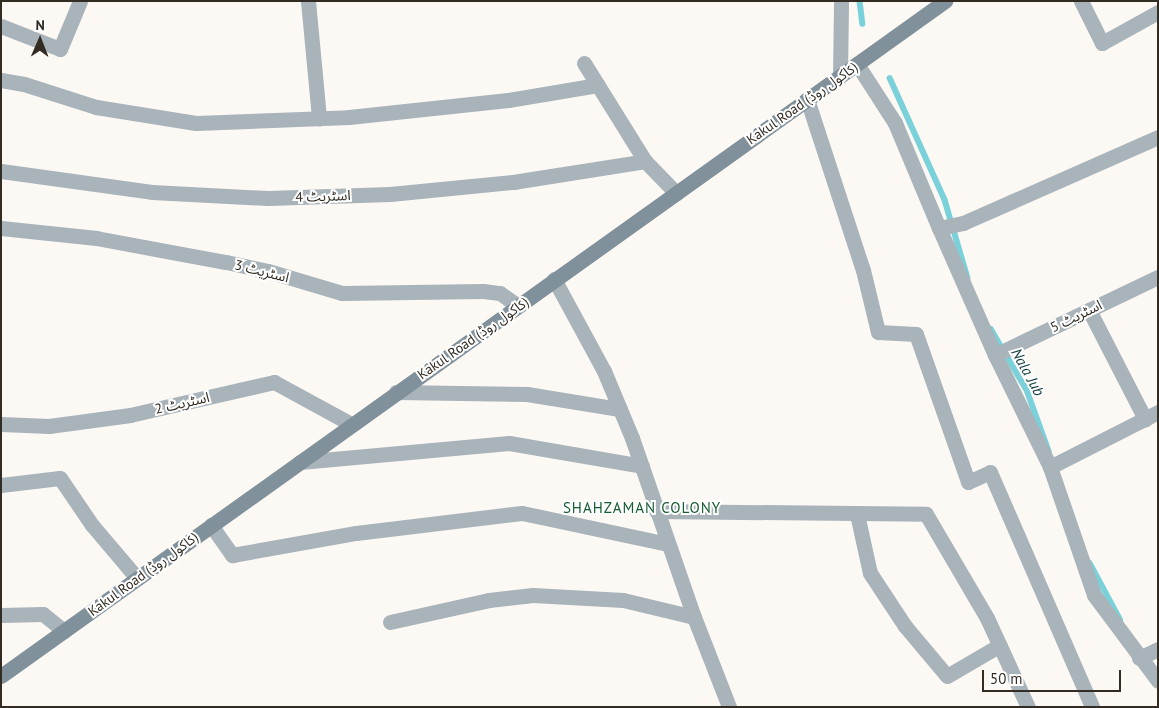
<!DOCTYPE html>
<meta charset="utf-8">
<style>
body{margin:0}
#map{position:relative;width:1159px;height:708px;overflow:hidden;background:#fcf9f4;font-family:"PT Sans","Noto Sans Arabic",sans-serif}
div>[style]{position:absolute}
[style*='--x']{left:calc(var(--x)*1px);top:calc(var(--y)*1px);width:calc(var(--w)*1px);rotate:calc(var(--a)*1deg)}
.stream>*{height:5.5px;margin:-2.75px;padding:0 2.75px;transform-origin:2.75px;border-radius:2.75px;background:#7bd1d9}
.minor>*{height:15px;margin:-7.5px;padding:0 7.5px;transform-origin:7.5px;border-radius:7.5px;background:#a8b3ba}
.secondary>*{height:15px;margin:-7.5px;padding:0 7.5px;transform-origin:7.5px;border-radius:7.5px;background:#80919b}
span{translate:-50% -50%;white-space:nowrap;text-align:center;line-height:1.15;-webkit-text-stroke:4px #fff;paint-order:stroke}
.street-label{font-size:14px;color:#322c23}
.water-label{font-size:15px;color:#184145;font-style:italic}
.neighbourhood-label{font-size:15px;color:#165c30;letter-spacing:1px}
.frame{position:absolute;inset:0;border:2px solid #322c23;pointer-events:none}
.north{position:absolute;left:15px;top:15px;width:50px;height:50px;-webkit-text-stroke:4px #fff;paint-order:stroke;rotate:1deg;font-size:14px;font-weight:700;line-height:20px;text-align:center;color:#322c23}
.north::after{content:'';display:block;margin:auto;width:18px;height:22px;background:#322c23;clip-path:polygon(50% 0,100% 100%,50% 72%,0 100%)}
.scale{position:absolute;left:982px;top:670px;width:139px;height:22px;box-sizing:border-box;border:2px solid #322c23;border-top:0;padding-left:6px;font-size:15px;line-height:18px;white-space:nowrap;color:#322c23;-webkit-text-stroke:4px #fff;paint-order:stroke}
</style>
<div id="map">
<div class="stream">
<i style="--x:860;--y:1;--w:23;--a:83"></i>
<i style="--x:890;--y:78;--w:134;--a:65.7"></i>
<i style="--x:945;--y:200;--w:81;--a:73.6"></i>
<i style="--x:991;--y:329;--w:71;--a:59.5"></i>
<i style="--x:1027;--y:390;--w:65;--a:70.2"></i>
<i style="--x:1090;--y:563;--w:64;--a:61.8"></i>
</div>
<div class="minor">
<i style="--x:308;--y:1;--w:118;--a:84.6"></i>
<i style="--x:1081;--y:1;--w:47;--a:63.4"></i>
<i style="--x:1102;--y:43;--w:64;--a:-29"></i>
<i style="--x:1;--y:26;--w:63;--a:21.3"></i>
<i style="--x:60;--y:49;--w:52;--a:-67.4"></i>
<i style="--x:584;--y:63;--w:115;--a:58.1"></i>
<i style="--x:857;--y:64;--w:70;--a:57.2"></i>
<i style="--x:895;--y:123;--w:114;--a:67.3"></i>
<i style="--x:939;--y:228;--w:25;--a:-12"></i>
<i style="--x:963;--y:223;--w:213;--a:-23.8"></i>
<i style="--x:840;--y:76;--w:75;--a:-89.2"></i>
<i style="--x:1;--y:80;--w:23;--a:10"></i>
<i style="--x:24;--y:84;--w:76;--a:17.7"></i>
<i style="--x:96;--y:107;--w:101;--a:9.1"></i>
<i style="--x:196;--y:123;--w:153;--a:-2.2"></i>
<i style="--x:349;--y:117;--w:160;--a:-6.1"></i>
<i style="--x:508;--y:100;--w:91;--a:-9.5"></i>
<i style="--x:807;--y:99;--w:180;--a:71.9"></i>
<i style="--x:863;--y:270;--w:64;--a:76.4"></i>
<i style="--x:878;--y:332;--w:38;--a:3"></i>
<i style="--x:916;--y:334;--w:157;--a:70.6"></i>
<i style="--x:968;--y:482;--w:24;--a:-24"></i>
<i style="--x:990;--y:472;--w:256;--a:66.5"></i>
<i style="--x:1;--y:171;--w:152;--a:7.9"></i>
<i style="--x:152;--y:192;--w:116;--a:3"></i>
<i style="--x:268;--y:198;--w:122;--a:-1.9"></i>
<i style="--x:390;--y:194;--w:124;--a:-5.6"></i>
<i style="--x:513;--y:182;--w:134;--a:-9"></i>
<i style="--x:645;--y:161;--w:45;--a:45.9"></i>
<i style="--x:1;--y:228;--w:96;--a:6"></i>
<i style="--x:96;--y:238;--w:132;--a:10.5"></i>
<i style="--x:226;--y:262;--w:43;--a:12.1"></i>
<i style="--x:268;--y:271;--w:77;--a:16.6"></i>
<i style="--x:342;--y:293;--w:141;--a:-0.8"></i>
<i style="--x:483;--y:291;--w:17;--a:7"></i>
<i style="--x:500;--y:293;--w:22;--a:36"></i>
<i style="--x:939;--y:228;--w:139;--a:66.2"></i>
<i style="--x:995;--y:355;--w:125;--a:63.8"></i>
<i style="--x:1050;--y:467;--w:135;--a:71"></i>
<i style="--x:1094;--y:595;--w:107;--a:53.3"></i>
<i style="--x:554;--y:279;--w:105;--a:61.5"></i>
<i style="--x:604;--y:371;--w:73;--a:67.3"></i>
<i style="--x:632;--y:438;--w:189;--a:70.9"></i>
<i style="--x:694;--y:617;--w:97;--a:68.7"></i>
<i style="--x:1089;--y:310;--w:123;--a:62.8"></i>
<i style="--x:995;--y:355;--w:181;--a:-25.6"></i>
<i style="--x:396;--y:392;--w:131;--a:0.9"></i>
<i style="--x:527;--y:394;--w:94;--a:9.2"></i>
<i style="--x:1;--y:424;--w:48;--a:2.4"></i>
<i style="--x:49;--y:426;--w:82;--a:-7.7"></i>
<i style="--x:130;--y:415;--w:148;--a:-12.9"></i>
<i style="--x:274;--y:382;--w:88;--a:28.6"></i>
<i style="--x:300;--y:462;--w:210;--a:-5.2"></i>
<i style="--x:509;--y:443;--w:135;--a:9.8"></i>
<i style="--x:1050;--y:467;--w:121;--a:-27"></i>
<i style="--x:1;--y:485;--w:59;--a:-6.8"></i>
<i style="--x:60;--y:478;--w:57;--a:55.8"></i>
<i style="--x:92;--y:525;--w:70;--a:49.7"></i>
<i style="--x:656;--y:511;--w:270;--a:0.6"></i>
<i style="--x:926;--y:514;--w:121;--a:59.6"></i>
<i style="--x:987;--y:618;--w:98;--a:65.3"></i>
<i style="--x:857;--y:514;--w:60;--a:77.6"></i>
<i style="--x:870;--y:573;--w:64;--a:56.6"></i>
<i style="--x:905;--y:626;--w:65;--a:50"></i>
<i style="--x:947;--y:676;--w:61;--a:-30.3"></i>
<i style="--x:211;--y:525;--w:37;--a:55"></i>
<i style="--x:232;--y:555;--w:126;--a:-10.1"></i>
<i style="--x:356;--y:533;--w:167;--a:-6.9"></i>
<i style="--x:522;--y:513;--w:149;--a:12"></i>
<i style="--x:1;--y:615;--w:42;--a:-1.4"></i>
<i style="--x:43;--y:614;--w:27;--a:39"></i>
<i style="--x:390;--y:622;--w:101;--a:-12.5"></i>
<i style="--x:489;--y:600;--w:44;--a:-6.5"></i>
<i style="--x:533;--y:595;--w:90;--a:3.2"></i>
<i style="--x:623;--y:600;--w:73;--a:13.5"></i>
<i style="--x:1139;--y:658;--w:21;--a:-25"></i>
</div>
<div class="secondary">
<i style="--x:1;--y:676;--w:1161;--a:-35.57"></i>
</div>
<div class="street-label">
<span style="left:802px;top:103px;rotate:-35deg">Kakul Road (کاکول روڈ)</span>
<span style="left:323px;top:196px;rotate:-2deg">اسٹریٹ 4</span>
<span style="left:262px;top:271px;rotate:14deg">اسٹریٹ 3</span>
<span style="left:1076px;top:316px;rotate:-26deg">اسٹریٹ 5</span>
<span style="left:473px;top:338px;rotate:-35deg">Kakul Road (کاکول روڈ)</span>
<span style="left:182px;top:403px;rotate:-13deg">اسٹریٹ 2</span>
<span style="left:143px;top:574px;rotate:-36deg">Kakul Road (کاکول روڈ)</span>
</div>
<div class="water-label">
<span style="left:1028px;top:372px;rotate:61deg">Nala Jub</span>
</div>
<div class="neighbourhood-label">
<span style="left:642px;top:508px">SHAHZAMAN COLONY</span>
</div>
<div class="frame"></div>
<div class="north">N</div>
<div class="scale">50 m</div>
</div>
